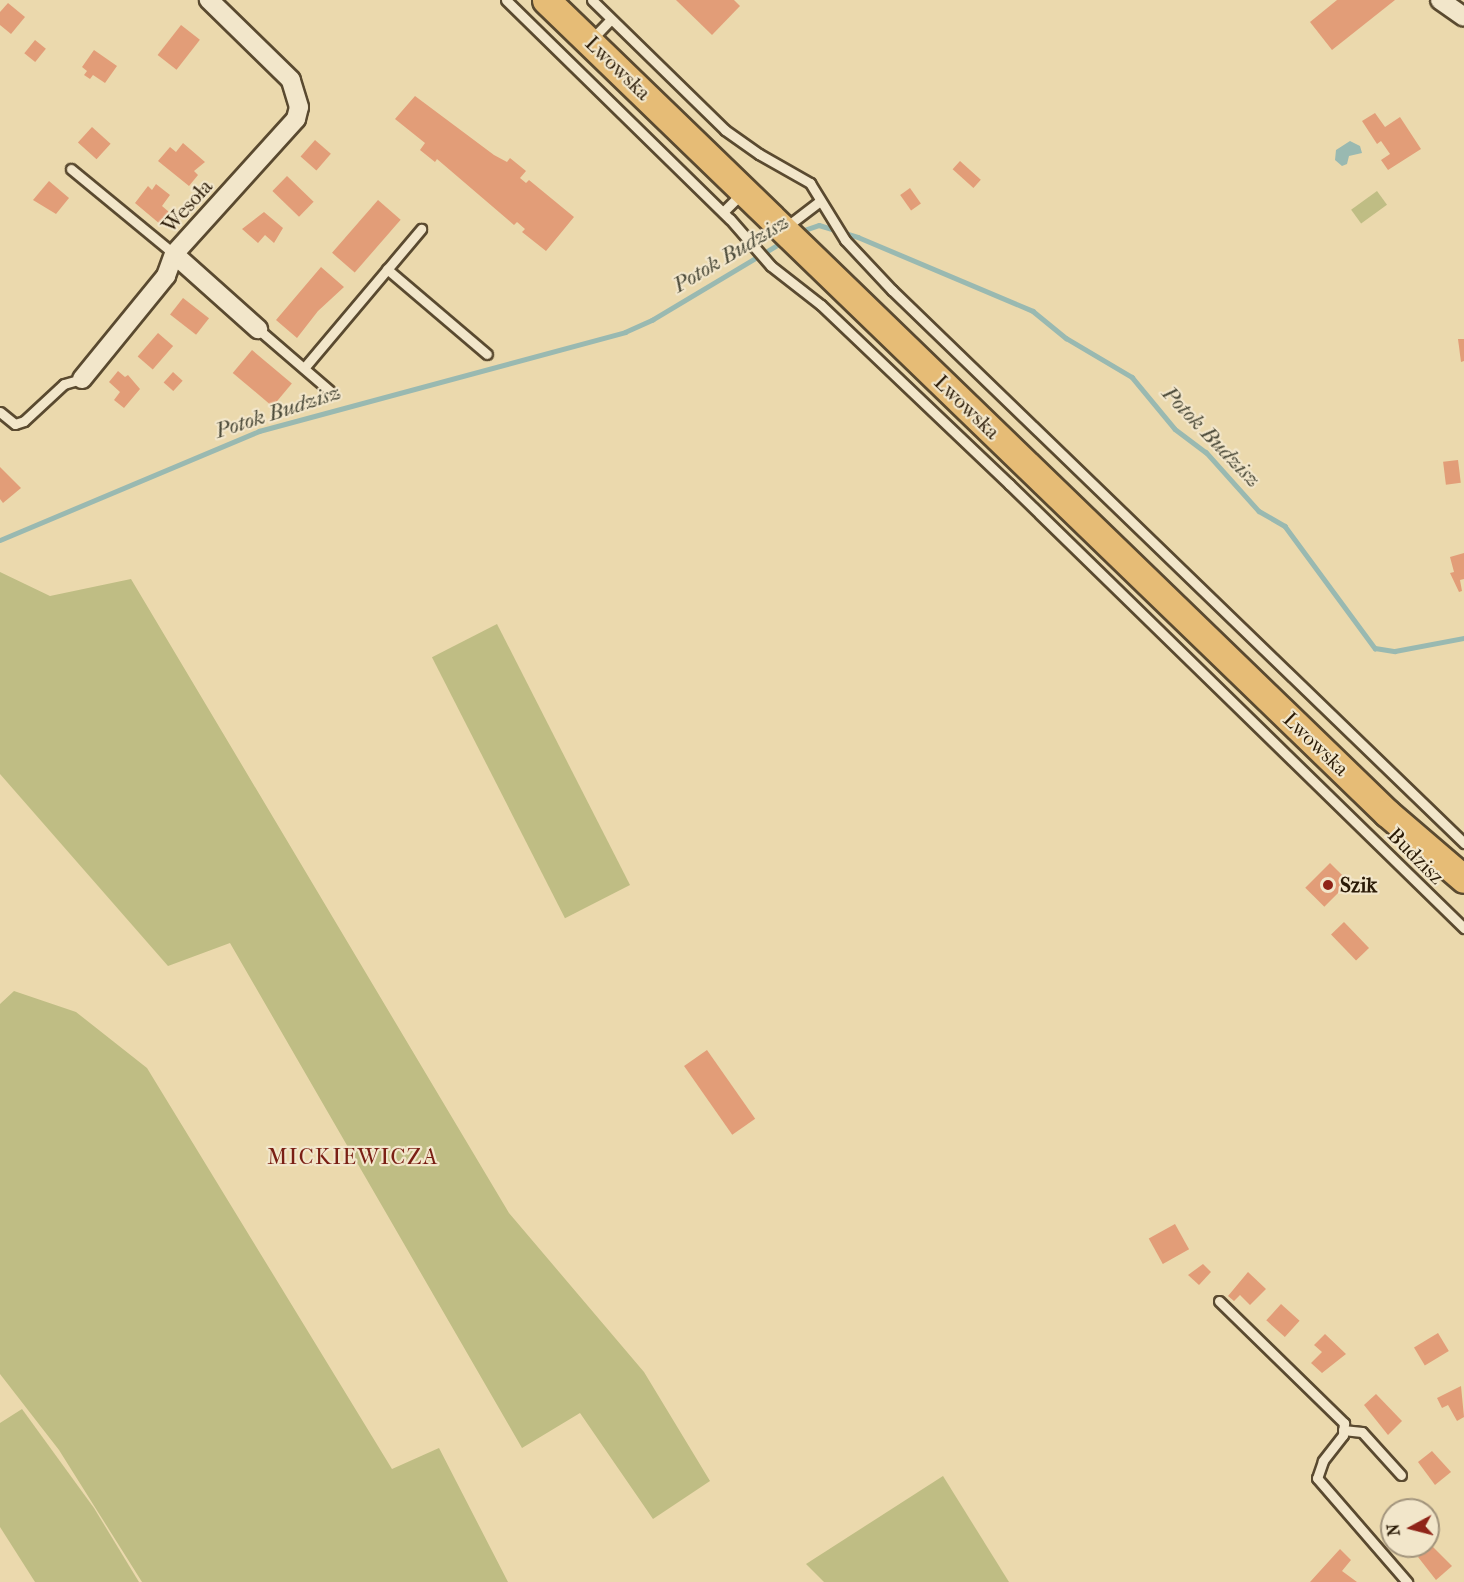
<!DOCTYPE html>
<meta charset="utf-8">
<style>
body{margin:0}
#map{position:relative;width:1464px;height:1582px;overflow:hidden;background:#ebd9ad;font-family:"IM FELL French Canon",serif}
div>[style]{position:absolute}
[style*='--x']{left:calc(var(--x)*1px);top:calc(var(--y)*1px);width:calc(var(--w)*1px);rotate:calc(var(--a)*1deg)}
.green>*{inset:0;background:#bfbd84;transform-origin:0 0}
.water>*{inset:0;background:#99b9b1}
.stream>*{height:4.5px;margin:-2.25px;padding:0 2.25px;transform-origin:2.25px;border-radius:2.25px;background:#99b9b1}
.building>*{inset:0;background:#e29d78;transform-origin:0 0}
.roads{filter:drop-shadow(2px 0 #5a4a30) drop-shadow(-2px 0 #5a4a30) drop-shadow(0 2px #5a4a30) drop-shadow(0 -2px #5a4a30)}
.service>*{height:9px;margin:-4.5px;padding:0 4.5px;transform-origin:4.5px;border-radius:4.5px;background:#f2e6ca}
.minor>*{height:18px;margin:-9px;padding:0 9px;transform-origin:9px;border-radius:9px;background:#f2e6ca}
.primary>*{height:27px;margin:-13.5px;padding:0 13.5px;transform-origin:13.5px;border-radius:13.5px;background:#e6bc76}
.dots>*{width:16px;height:16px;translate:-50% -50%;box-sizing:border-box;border:3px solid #f2e6ca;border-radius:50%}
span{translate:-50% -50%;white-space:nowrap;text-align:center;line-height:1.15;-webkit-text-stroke:4.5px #f2e6ca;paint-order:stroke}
.street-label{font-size:21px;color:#2a1a06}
.poi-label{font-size:21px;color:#2a1a06;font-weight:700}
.left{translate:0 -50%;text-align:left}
.water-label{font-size:22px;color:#4b4a39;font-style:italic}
.neighbourhood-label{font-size:22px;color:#7a1f14;letter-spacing:1.5px}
.north{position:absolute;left:1380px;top:1498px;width:60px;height:60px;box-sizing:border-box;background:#f2e6ca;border:2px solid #a2947c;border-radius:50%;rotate:263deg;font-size:16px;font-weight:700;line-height:24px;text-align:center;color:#2a1a06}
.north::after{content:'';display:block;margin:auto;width:21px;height:27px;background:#8f2418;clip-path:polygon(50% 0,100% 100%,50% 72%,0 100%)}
</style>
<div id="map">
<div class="green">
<i style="left:1377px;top:191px;width:17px;height:32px;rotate:54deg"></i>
<i style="clip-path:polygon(0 572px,50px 596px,131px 579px,509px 1213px,644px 1372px,710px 1481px,653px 1519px,580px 1413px,522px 1448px,230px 943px,168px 966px,0 774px)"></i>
<i style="left:497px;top:624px;width:293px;height:73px;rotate:63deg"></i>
<i style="clip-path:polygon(14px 991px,76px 1012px,147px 1068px,392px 1469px,439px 1448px,508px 1582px,142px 1582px,59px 1450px,0 1374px,0 1004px)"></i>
<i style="clip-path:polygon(22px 1409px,94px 1508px,139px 1582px,35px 1582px,0 1527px,0 1423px)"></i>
<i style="clip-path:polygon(943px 1476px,1009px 1582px,824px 1582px,806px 1564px)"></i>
</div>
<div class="water">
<i style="clip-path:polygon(1350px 141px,1360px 146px,1362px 153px,1349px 156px,1347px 164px,1342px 166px,1335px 160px,1336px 150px)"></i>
</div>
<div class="stream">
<i style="--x:799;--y:232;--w:21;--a:-19"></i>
<i style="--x:819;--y:225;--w:41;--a:17.1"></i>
<i style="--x:858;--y:237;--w:190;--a:22.9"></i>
<i style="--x:1033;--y:311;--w:43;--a:39.3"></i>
<i style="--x:1066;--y:338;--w:77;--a:30.6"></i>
<i style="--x:1132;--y:377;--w:67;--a:50.4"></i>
<i style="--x:1175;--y:429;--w:39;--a:37"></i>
<i style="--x:1206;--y:452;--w:79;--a:48.1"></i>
<i style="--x:1259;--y:511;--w:30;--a:30"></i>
<i style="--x:1285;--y:526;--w:152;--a:53.6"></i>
<i style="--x:1375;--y:648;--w:20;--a:9"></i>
<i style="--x:1395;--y:651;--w:70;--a:-10.7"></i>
<i style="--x:0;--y:540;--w:281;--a:-22.8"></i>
<i style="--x:259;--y:431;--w:379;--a:-15.1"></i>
<i style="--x:625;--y:332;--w:30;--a:-24"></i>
<i style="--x:652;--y:320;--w:154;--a:-30.9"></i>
</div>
<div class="building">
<i style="clip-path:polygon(676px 0,734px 0,740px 6px,712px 35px)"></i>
<i style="clip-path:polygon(1337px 0,1395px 0,1332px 50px,1310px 22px)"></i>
<i style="clip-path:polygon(8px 3px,25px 17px,11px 34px,0 25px,0 12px)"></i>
<i style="left:181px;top:25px;width:24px;height:38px;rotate:38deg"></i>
<i style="left:35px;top:40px;width:14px;height:17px;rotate:39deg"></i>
<i style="clip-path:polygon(94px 50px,117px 66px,105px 83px,93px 75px,90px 79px,84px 75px,87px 71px,82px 67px)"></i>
<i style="clip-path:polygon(415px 96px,494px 155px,507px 162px,510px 158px,526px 171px,520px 178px,526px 183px,529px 180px,574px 217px,546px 251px,522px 232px,525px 229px,517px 222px,514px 225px,437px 159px,435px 162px,420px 150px,425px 143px,395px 119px)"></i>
<i style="clip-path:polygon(1375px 113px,1385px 127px,1400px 117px,1421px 149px,1388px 170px,1381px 160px,1390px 154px,1381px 141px,1377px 144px,1362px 121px)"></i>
<i style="left:92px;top:127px;width:25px;height:21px;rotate:42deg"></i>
<i style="left:315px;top:140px;width:21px;height:22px;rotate:41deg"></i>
<i style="clip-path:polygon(183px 143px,205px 162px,194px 171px,198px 175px,189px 186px,158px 161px,170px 147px,176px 152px)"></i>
<i style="left:960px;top:161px;width:28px;height:11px;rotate:42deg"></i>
<i style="left:287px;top:176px;width:37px;height:21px;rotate:44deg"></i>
<i style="clip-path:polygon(49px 181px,69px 198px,56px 214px,33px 200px)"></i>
<i style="clip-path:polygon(156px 184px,170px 195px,162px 206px,169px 212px,160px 224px,135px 203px,148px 186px,152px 190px)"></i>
<i style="left:910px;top:188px;width:19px;height:12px;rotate:55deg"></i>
<i style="left:378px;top:200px;width:30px;height:70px;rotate:41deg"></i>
<i style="clip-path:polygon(264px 212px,283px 228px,274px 243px,265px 235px,258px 243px,242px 229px)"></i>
<i style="clip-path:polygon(321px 267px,344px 287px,318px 311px,297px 338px,276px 320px)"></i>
<i style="left:183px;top:298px;width:33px;height:21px;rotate:38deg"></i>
<i style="left:158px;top:333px;width:20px;height:31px;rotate:41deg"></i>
<i style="clip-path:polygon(1458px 339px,1464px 339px,1464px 361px,1461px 362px)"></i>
<i style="left:252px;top:350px;width:52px;height:30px;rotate:40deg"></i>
<i style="clip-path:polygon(118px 371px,125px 377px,128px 375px,140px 389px,124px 408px,114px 400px,120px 392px,109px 382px)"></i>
<i style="left:173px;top:372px;width:13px;height:14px;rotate:42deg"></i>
<i style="left:1458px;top:460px;width:23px;height:15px;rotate:83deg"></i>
<i style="clip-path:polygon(0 467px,21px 488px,3px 503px,0 499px)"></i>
<i style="clip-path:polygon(1464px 553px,1464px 579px,1460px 580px,1462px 591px,1459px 592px,1450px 573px,1454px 572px,1450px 557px)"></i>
<i style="left:1330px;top:863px;width:27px;height:35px;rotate:45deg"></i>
<i style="left:1344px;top:922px;width:36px;height:18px;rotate:46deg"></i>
<i style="left:707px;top:1050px;width:84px;height:28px;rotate:55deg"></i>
<i style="left:1175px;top:1224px;width:29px;height:30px;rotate:61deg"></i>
<i style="clip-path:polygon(1203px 1264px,1211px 1272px,1199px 1285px,1188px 1275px)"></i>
<i style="clip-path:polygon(1248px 1272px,1266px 1289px,1250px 1305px,1240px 1295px,1234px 1301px,1228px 1296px)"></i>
<i style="left:1281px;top:1304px;width:25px;height:22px;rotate:42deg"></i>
<i style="left:1438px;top:1333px;width:21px;height:28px;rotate:59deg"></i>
<i style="clip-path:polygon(1325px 1334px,1346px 1354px,1322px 1373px,1311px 1363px,1322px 1352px,1314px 1345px)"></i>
<i style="clip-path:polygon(1461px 1386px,1464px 1417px,1457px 1421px,1448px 1405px,1442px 1408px,1437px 1398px)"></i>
<i style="clip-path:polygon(1376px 1394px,1402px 1421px,1388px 1435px,1364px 1405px)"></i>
<i style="clip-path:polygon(1432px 1451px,1451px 1472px,1435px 1485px,1418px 1462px)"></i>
<i style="clip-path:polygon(1432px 1546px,1452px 1566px,1436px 1580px,1418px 1557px)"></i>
<i style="clip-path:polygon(1340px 1549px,1351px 1560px,1342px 1571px,1357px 1582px,1310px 1582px)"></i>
</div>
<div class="roads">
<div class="service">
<i style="--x:506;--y:0;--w:313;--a:44.4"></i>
<i style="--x:730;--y:219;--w:62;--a:48.9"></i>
<i style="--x:771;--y:266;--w:63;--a:38"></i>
<i style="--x:821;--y:305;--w:260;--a:43.6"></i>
<i style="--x:1009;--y:484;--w:636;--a:44.3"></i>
<i style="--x:592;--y:0;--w:186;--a:44.3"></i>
<i style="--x:725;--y:130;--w:42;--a:35.2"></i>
<i style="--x:759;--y:154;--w:59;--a:29.6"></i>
<i style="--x:810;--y:183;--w:67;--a:58.4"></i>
<i style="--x:845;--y:240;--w:69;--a:46.8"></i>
<i style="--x:892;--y:290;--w:796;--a:44.03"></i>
<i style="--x:590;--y:41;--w:30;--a:-46"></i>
<i style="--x:71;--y:169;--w:134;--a:39.5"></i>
<i style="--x:723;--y:212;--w:28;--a:-45"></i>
<i style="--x:786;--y:227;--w:43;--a:-37.4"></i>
<i style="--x:387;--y:269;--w:131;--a:40.4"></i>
<i style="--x:258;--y:329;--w:94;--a:40.7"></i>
<i style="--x:304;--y:368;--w:182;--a:-49.9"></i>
<i style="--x:0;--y:412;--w:19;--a:39"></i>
<i style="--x:15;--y:424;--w:9;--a:-18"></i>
<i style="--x:24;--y:421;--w:54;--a:-42.8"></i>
<i style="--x:64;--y:384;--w:19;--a:-16"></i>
<i style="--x:1219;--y:1301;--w:175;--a:44.3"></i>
<i style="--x:1344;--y:1423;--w:12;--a:95"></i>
<i style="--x:1343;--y:1435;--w:33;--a:128"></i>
<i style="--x:1323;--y:1461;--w:18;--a:109"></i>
<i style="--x:1317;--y:1478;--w:138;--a:49.1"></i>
<i style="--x:1343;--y:1430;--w:19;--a:6"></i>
<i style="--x:1362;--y:1432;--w:58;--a:47.8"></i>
</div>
<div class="minor">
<i style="--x:1440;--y:0;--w:29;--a:35"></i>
<i style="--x:174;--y:254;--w:113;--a:41.8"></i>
<i style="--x:82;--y:379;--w:133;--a:-50.8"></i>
<i style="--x:166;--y:276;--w:23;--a:-70"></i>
<i style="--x:174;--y:254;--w:182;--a:-47.9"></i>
<i style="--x:296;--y:119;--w:12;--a:-76"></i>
<i style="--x:299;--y:107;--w:28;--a:-107"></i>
<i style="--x:291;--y:80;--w:115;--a:-135.7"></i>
</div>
<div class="primary">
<i style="--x:546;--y:0;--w:1170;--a:44.03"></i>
<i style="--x:1387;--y:813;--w:101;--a:40.6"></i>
</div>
</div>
<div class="dots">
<i style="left:1328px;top:885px;background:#8f2418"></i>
</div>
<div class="street-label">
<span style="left:618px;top:68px;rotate:44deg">Lwowska</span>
<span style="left:187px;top:206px;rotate:-48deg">Wesoła</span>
<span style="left:967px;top:407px;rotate:44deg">Lwowska</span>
<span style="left:1316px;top:744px;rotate:44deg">Lwowska</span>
<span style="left:1416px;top:856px;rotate:45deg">Budzisz</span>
</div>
<div class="poi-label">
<span class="left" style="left:1340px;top:885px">Szik</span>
</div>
<div class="water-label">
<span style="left:731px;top:254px;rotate:-31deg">Potok Budzisz</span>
<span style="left:278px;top:412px;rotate:-18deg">Potok Budzisz</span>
<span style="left:1211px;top:437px;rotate:46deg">Potok Budzisz</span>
</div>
<div class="neighbourhood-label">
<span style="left:353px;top:1158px">MICKIEWICZA</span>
</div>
<div class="north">N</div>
</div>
